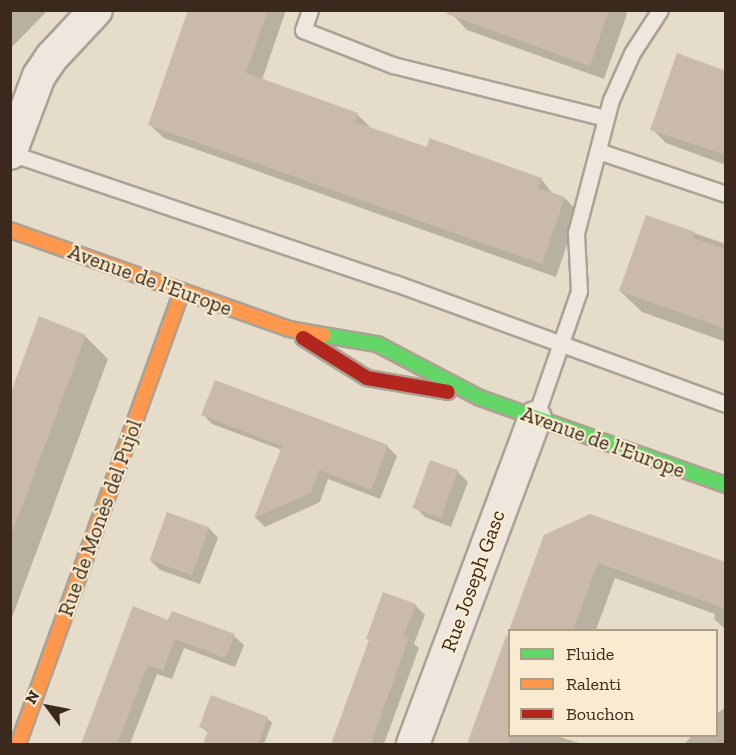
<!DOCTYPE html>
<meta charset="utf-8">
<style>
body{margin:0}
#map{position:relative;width:736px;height:755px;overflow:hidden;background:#e6dcca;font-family:"Zilla Slab",serif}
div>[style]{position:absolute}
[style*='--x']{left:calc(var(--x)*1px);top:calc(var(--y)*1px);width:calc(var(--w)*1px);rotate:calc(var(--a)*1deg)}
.shadow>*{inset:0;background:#0003}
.building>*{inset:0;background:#cabaab;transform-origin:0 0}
.roads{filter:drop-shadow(2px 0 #aba194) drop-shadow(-2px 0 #aba194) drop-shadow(0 2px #aba194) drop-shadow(0 -2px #aba194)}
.lane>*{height:15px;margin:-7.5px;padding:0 7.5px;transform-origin:7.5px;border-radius:7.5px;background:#ede7dd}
.street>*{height:32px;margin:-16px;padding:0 16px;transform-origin:16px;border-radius:16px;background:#ede7dd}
.fast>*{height:14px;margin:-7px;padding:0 7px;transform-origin:7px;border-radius:7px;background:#63d668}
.slow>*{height:14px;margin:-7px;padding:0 7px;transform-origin:7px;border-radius:7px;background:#ff974d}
.jam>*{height:14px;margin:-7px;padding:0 7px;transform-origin:7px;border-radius:7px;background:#b3261e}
span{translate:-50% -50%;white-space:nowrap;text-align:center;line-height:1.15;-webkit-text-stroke:4.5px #f8ebcf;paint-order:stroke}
.street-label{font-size:21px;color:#3a291c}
.frame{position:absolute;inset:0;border:12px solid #3a291c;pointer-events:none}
.legend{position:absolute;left:508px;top:629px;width:210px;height:108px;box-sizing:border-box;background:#f8ebcf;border:2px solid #ac9d87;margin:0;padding:8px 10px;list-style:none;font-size:18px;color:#3a291c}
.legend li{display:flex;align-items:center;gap:12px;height:30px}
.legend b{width:30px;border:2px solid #ac9d87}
.north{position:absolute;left:18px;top:677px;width:60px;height:60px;-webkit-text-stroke:4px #f8ebcf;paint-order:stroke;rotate:302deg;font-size:16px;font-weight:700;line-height:24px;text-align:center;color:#3a291c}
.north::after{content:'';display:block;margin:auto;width:21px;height:27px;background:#3a291c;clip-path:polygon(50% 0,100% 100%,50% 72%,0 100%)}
</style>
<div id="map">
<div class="shadow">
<i style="clip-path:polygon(10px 10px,48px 10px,10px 49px)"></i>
<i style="clip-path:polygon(190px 10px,286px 10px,262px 80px,357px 114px,371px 128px,428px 149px,541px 179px,554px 195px,565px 198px,578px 212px,556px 277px,164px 138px,150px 125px)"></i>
<i style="clip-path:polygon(454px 10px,624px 10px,627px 14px,604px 79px,467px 30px,453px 15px)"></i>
<i style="clip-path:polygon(726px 72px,726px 165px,666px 143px,652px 129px)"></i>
<i style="clip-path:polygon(647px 217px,726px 244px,726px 342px,642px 312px,620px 291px)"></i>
<i style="clip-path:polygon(85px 336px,108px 359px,10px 623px,10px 399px)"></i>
<i style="clip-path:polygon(203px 414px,387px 446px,397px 456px,380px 499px,328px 479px,320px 502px,265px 527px,256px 518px,282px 450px,212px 424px)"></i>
<i style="clip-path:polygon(431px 462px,458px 472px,468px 482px,451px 527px,425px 517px,415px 507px)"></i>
<i style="clip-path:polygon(168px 513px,209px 528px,218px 538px,200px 584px,160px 570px,150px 560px)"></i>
<i style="clip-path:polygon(545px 536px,726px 564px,726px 630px,714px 619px,715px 614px,615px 578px,596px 630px,510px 630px)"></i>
<i style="clip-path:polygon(415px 605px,425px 615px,414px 644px,419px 648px,384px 744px,336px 744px,333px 741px,370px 641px,368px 639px)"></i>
<i style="clip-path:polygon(133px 608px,169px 622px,173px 612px,234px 636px,244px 645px,235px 667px,184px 648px,172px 679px,157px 674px,130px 744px,83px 744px)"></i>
<i style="clip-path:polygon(510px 633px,510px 736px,557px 736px,582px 744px,469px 744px)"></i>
<i style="clip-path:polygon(726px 707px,726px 744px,684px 744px,692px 736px,716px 736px,716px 714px)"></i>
<i style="clip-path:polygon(267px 718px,272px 723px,264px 744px,213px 744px,207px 739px,209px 733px,201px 727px)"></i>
</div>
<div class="building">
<i style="clip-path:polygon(188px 10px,268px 10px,246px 73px,358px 113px,355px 122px,427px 147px,429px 138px,542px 178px,538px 188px,565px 197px,542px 264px,148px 125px)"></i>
<i style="clip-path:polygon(447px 10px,609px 10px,590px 66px,447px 14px)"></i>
<i style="clip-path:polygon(677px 53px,726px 71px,726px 155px,650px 130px)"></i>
<i style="clip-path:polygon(646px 215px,695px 232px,693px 238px,726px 249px,726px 329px,619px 291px)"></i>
<i style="clip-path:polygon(39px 316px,86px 335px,13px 531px,10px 531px,10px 395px)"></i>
<i style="clip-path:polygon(215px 380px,388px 445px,371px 490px,319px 470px,311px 493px,254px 518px,282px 446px,201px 415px)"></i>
<i style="left:430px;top:460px;width:30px;height:51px;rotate:20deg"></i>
<i style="left:167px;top:512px;width:45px;height:51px;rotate:20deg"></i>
<i style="clip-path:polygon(590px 514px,726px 562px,726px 609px,598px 563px,573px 630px,509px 630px,544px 535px)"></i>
<i style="clip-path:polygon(383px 592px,416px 604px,404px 635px,409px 637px,371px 744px,331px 744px,369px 640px,366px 639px)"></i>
<i style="clip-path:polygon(133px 606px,168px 620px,172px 611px,235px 634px,225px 658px,175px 639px,163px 671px,148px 665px,117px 744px,81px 744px)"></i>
<i style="clip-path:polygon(506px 636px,510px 637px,510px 744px,467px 744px)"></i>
<i style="clip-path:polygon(211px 695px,268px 717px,258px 744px,203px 744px,208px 731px,199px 727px)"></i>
</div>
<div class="roads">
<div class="lane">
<i style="--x:310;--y:10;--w:21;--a:109"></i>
<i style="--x:303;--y:30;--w:97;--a:21.3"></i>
<i style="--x:393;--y:65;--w:219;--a:14"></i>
<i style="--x:598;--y:151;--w:135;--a:18.6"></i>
<i style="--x:10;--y:153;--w:406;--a:18.7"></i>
<i style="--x:395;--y:283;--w:352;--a:20.1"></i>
<i style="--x:535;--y:418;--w:134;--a:-70.9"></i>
<i style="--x:579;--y:291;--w:58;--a:-93"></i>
<i style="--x:576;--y:233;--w:138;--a:-75.3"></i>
<i style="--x:611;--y:100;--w:51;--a:-65.9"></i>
<i style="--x:632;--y:53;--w:51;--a:-56.9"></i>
</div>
<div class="street">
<i style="--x:10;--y:153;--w:82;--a:-69.4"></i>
<i style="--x:39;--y:76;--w:23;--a:-56"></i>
<i style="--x:52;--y:57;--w:64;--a:-46.9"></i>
<i style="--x:413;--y:744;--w:348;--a:-69.5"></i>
</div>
<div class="fast">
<i style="--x:323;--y:335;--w:55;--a:9.5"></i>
<i style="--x:377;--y:344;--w:116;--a:27.7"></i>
<i style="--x:480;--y:398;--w:261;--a:19.5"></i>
</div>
<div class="slow">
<i style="--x:10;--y:230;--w:296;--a:19.5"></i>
<i style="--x:289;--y:329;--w:35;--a:10"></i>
<i style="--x:18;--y:744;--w:482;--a:-70.1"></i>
</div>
<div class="jam">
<i style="--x:303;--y:338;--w:75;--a:32"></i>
<i style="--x:367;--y:378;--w:82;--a:9.8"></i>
</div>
</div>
<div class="street-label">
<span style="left:150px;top:280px;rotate:20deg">Avenue de l'Europe</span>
<span style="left:603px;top:442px;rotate:20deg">Avenue de l'Europe</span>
<span style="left:100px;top:518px;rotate:-70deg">Rue de Monès del Pujol</span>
<span style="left:473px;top:581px;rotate:-70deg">Rue Joseph Gasc</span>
</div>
<div class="frame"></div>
<ul class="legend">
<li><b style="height:8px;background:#63d668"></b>Fluide</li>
<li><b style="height:8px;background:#ff974d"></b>Ralenti</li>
<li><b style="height:8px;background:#b3261e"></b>Bouchon</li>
</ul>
<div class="north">N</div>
</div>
